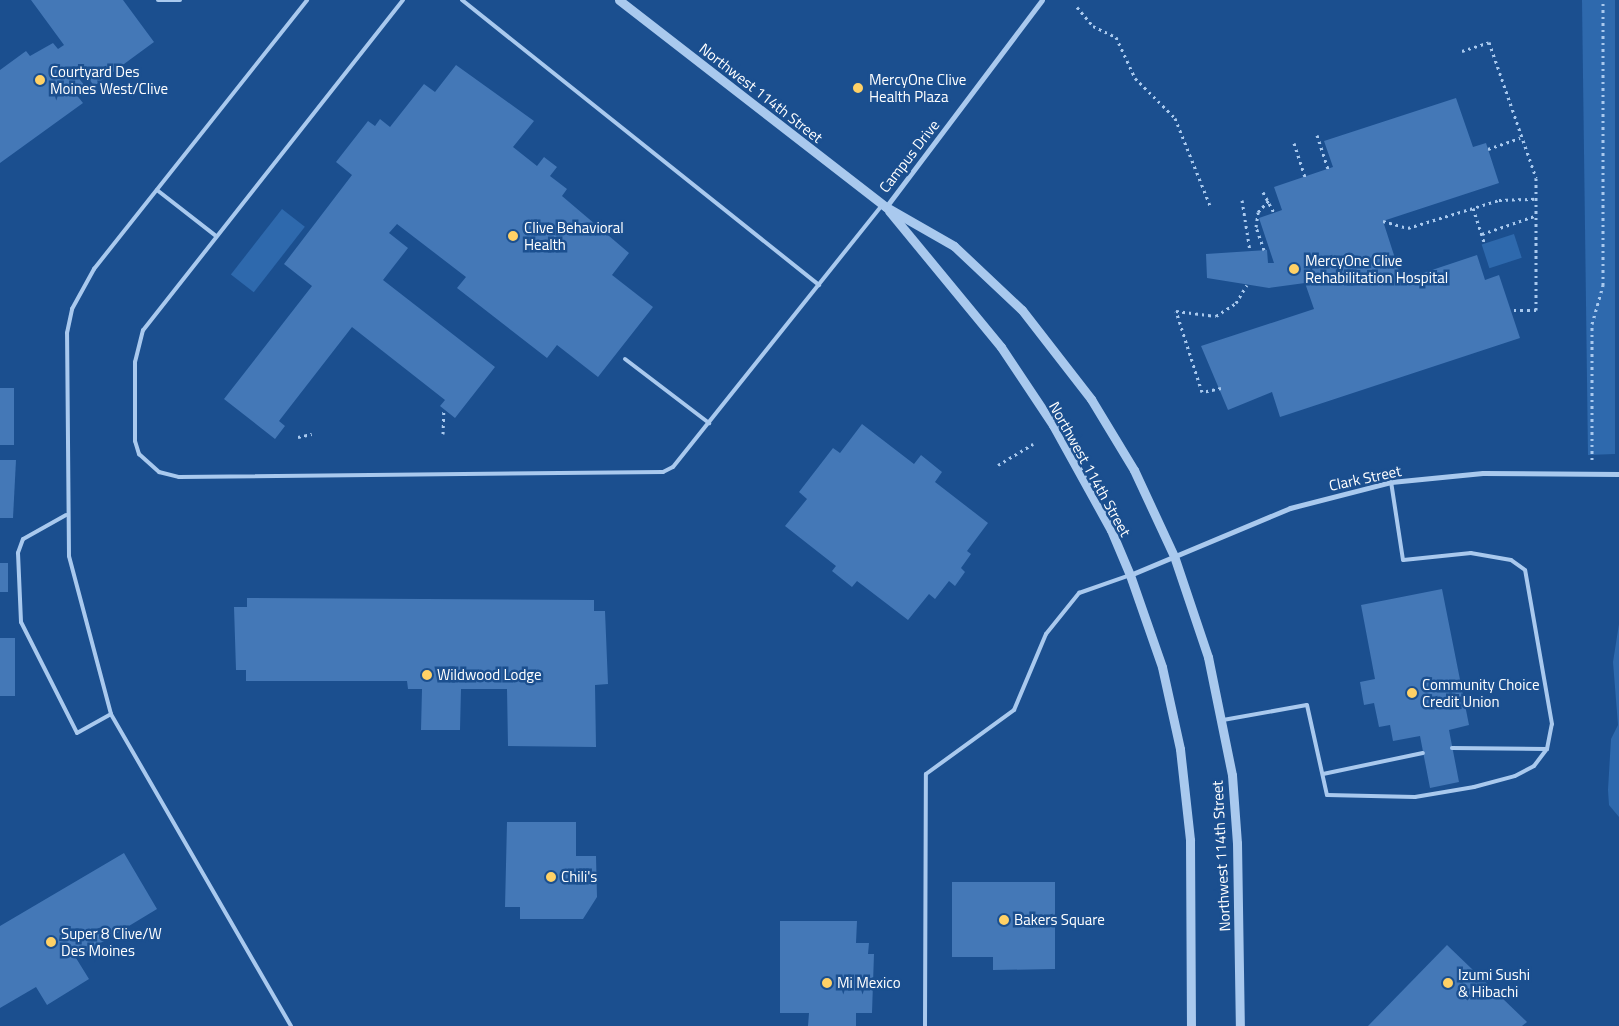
<!DOCTYPE html>
<style>
body{margin:0}
#map{position:relative;width:1619px;height:1026px;overflow:hidden;background:#1b4f8f;font-family:"Titillium Web",sans-serif}
div>[style]{position:absolute}
[style*='--x']{left:calc(var(--x)*1px);top:calc(var(--y)*1px);width:calc(var(--w)*1px);rotate:calc(var(--a)*1deg)}
.green>*{inset:0;background:#2e69ad;transform-origin:0 0}
.building>*{inset:0;background:#4478b7;transform-origin:0 0}
.path>*{height:3px;margin-top:-1.5px;transform-origin:0;background:repeating-linear-gradient(90deg,#a9c9ee 0 2.5px,transparent 0 6.5px)}
.service>*{height:4px;margin:-2px;padding:0 2px;transform-origin:2px;border-radius:2px;background:#a9c9ee}
.minor>*{height:5px;margin:-2.5px;padding:0 2.5px;transform-origin:2.5px;border-radius:2.5px;background:#a9c9ee}
.tertiary>*{height:9px;margin:-4.5px;padding:0 4.5px;transform-origin:4.5px;border-radius:4.5px;background:#a9c9ee}
.dots>*{width:14px;height:14px;translate:-50% -50%;box-sizing:border-box;border:2px solid #1b4f8f;border-radius:50%}
span{translate:-50% -50%;white-space:nowrap;text-align:center;line-height:1.15;-webkit-text-stroke:5px #1b4f8f;paint-order:stroke}
.poi-label{font-size:15px;color:#fff}
.left{translate:0 -50%;text-align:left}
.street-label{font-size:15px;color:#fff}
</style>
<div id="map">
<div class="green">
<i style="clip-path:polygon(1582px 0,1615px 0,1615px 454px,1588px 455px)"></i>
<i style="left:282px;top:209px;width:29px;height:83px;rotate:38deg"></i>
<i style="left:1514px;top:234px;width:25px;height:34px;rotate:72deg"></i>
<i style="clip-path:polygon(1619px 624px,1619px 817px,1609px 805px,1608px 790px,1611px 739px,1618px 725px,1613px 662px)"></i>
</div>
<div class="building">
<i style="clip-path:polygon(31px 0,123px 0,154px 42px,94px 86px,83px 70px,76px 75px,85px 86px,75px 93px,83px 103px,0 163px,0 70px,26px 51px,30px 56px,53px 43px,58px 49px,64px 45px)"></i>
<i style="clip-path:polygon(456px 65px,534px 121px,513px 147px,537px 166px,544px 157px,557px 167px,550px 176px,567px 189px,562px 196px,629px 253px,612px 275px,653px 307px,598px 377px,557px 345px,547px 358px,457px 288px,466px 277px,397px 224px,389px 233px,408px 248px,383px 280px,495px 367px,455px 418px,440px 406px,445px 400px,352px 327px,279px 421px,285px 426px,275px 439px,224px 399px,312px 286px,284px 264px,352px 175px,336px 162px,368px 121px,375px 126px,380px 119px,390px 127px,424px 84px,435px 92px)"></i>
<i style="clip-path:polygon(1456px 98px,1473px 147px,1486px 143px,1499px 183px,1383px 221px,1402px 280px,1477px 255px,1485px 280px,1499px 275px,1520px 338px,1280px 417px,1272px 392px,1228px 410px,1201px 346px,1314px 309px,1305px 283px,1269px 288px,1207px 278px,1206px 254px,1267px 250px,1268px 263px,1274px 263px,1259px 218px,1282px 210px,1274px 187px,1333px 167px,1324px 141px)"></i>
<i style="left:0;top:388px;width:14px;height:57px"></i>
<i style="clip-path:polygon(862px 424px,914px 464px,921px 455px,942px 472px,935px 482px,988px 523px,967px 551px,971px 554px,961px 568px,965px 572px,955px 586px,949px 581px,935px 599px,929px 594px,908px 620px,857px 581px,852px 587px,832px 571px,836px 566px,785px 526px,807px 499px,799px 492px,833px 448px,840px 453px)"></i>
<i style="clip-path:polygon(0 460px,16px 460px,13px 518px,0 518px)"></i>
<i style="left:0;top:563px;width:8px;height:29px"></i>
<i style="clip-path:polygon(1442px 589px,1469px 725px,1449px 730px,1459px 782px,1430px 788px,1420px 736px,1393px 741px,1390px 725px,1379px 727px,1374px 703px,1364px 705px,1360px 682px,1375px 679px,1361px 605px)"></i>
<i style="clip-path:polygon(247px 598px,594px 600px,594px 611px,605px 611px,608px 684px,595px 685px,596px 747px,508px 746px,507px 689px,461px 689px,460px 730px,421px 730px,422px 689px,408px 689px,407px 681px,246px 681px,246px 670px,236px 670px,234px 607px,247px 607px)"></i>
<i style="left:0;top:638px;width:15px;height:58px"></i>
<i style="clip-path:polygon(507px 822px,576px 822px,576px 856px,596px 856px,597px 897px,583px 919px,520px 919px,520px 907px,505px 907px)"></i>
<i style="clip-path:polygon(124px 853px,157px 909px,76px 958px,89px 979px,47px 1005px,36px 987px,0 1008px,0 926px)"></i>
<i style="clip-path:polygon(952px 882px,1055px 882px,1055px 969px,993px 970px,993px 957px,952px 957px)"></i>
<i style="clip-path:polygon(780px 921px,857px 921px,856px 943px,869px 943px,868px 954px,874px 954px,872px 1013px,856px 1013px,856px 1026px,808px 1026px,809px 1013px,780px 1013px)"></i>
<i style="clip-path:polygon(1447px 945px,1527px 1022px,1522px 1026px,1368px 1026px)"></i>
</div>
<div class="path">
<i style="--x:1077;--y:7;--w:25;--a:50"></i>
<i style="--x:1093;--y:26;--w:25;--a:26"></i>
<i style="--x:1116;--y:37;--w:45;--a:65.1"></i>
<i style="--x:1135;--y:78;--w:57;--a:45"></i>
<i style="--x:1175;--y:118;--w:97;--a:68.2"></i>
<i style="--x:1462;--y:51;--w:28;--a:-18"></i>
<i style="--x:1489;--y:42;--w:144;--a:70.9"></i>
<i style="--x:1536;--y:178;--w:132;--a:90"></i>
<i style="--x:1536;--y:310;--w:25;--a:180"></i>
<i style="--x:1317;--y:135;--w:36;--a:72"></i>
<i style="--x:1294;--y:143;--w:36;--a:72"></i>
<i style="--x:1488;--y:149;--w:34;--a:-19"></i>
<i style="--x:1263;--y:192;--w:24;--a:62"></i>
<i style="--x:1242;--y:200;--w:52;--a:81.1"></i>
<i style="--x:1473;--y:208;--w:38;--a:72"></i>
<i style="--x:1383;--y:221;--w:26;--a:16"></i>
<i style="--x:1408;--y:228;--w:95;--a:-17.1"></i>
<i style="--x:1499;--y:200;--w:37;--a:-2"></i>
<i style="--x:1482;--y:234;--w:56;--a:-18.8"></i>
<i style="--x:1264;--y:250;--w:24;--a:-109"></i>
<i style="--x:1256;--y:227;--w:15;--a:-82"></i>
<i style="--x:1258;--y:212;--w:18;--a:-47"></i>
<i style="--x:1221;--y:388;--w:19;--a:168"></i>
<i style="--x:1202;--y:392;--w:85;--a:-107.8"></i>
<i style="--x:1176;--y:311;--w:40;--a:7.1"></i>
<i style="--x:1216;--y:316;--w:24;--a:-33"></i>
<i style="--x:1236;--y:303;--w:21;--a:-59"></i>
<i style="--x:443;--y:434;--w:25;--a:-88"></i>
<i style="--x:298;--y:437;--w:14;--a:-12"></i>
<i style="--x:1592;--y:460;--w:136;--a:-90"></i>
<i style="--x:1592;--y:324;--w:41;--a:-74.2"></i>
<i style="--x:1603;--y:285;--w:285;--a:-90"></i>
<i style="--x:998;--y:465;--w:41;--a:-31"></i>
</div>
<div class="service">
<i style="--x:158;--y:0;--w:22;--a:0"></i>
<i style="--x:403;--y:0;--w:420;--a:128.2"></i>
<i style="--x:143;--y:330;--w:33;--a:104"></i>
<i style="--x:135;--y:362;--w:79;--a:90"></i>
<i style="--x:135;--y:441;--w:14;--a:73"></i>
<i style="--x:139;--y:454;--w:27;--a:42"></i>
<i style="--x:159;--y:472;--w:21;--a:14"></i>
<i style="--x:179;--y:477;--w:484;--a:-0.6"></i>
<i style="--x:663;--y:472;--w:11;--a:-27"></i>
<i style="--x:673;--y:467;--w:335;--a:-51.4"></i>
<i style="--x:462;--y:0;--w:457;--a:38.6"></i>
<i style="--x:157;--y:190;--w:75;--a:37.9"></i>
<i style="--x:625;--y:359;--w:106;--a:37.3"></i>
<i style="--x:66;--y:515;--w:49;--a:150.8"></i>
<i style="--x:23;--y:539;--w:15;--a:110"></i>
<i style="--x:18;--y:553;--w:69;--a:87.5"></i>
<i style="--x:21;--y:622;--w:124;--a:63.2"></i>
<i style="--x:77;--y:733;--w:39;--a:-29"></i>
<i style="--x:1223;--y:720;--w:85;--a:-10.1"></i>
<i style="--x:1307;--y:705;--w:92;--a:77.5"></i>
<i style="--x:1327;--y:795;--w:88;--a:1.3"></i>
<i style="--x:1415;--y:797;--w:60;--a:-9.6"></i>
<i style="--x:1474;--y:787;--w:42;--a:-15"></i>
<i style="--x:1515;--y:776;--w:21;--a:-28"></i>
<i style="--x:1534;--y:766;--w:21;--a:-53"></i>
<i style="--x:1547;--y:749;--w:25;--a:-79"></i>
<i style="--x:1552;--y:724;--w:156;--a:-99.9"></i>
<i style="--x:1525;--y:570;--w:17;--a:-144"></i>
<i style="--x:1511;--y:560;--w:41;--a:-170.1"></i>
<i style="--x:1471;--y:553;--w:68;--a:174.1"></i>
<i style="--x:1403;--y:560;--w:79;--a:-98.7"></i>
<i style="--x:1452;--y:748;--w:95;--a:0.6"></i>
<i style="--x:1323;--y:774;--w:102;--a:-11.9"></i>
<i style="--x:291;--y:1026;--w:360;--a:-120"></i>
<i style="--x:111;--y:714;--w:163;--a:-104.9"></i>
<i style="--x:69;--y:556;--w:223;--a:-90.5"></i>
<i style="--x:67;--y:333;--w:25;--a:-78"></i>
<i style="--x:72;--y:309;--w:46;--a:-61.2"></i>
<i style="--x:94;--y:269;--w:343;--a:-51.6"></i>
<i style="--x:925;--y:1026;--w:252;--a:-89.8"></i>
<i style="--x:926;--y:774;--w:109;--a:-36"></i>
<i style="--x:1014;--y:710;--w:82;--a:-67.2"></i>
<i style="--x:1046;--y:634;--w:53;--a:-51.2"></i>
<i style="--x:1079;--y:593;--w:54;--a:-19.4"></i>
</div>
<div class="minor">
<i style="--x:886;--y:207;--w:259;--a:-53"></i>
<i style="--x:1130;--y:575;--w:173;--a:-22.7"></i>
<i style="--x:1290;--y:508;--w:104;--a:-14.4"></i>
<i style="--x:1391;--y:482;--w:92;--a:-5.6"></i>
<i style="--x:1483;--y:473;--w:136;--a:0.4"></i>
</div>
<div class="tertiary">
<i style="--x:619;--y:0;--w:338;--a:37.8"></i>
<i style="--x:886;--y:207;--w:78;--a:29.8"></i>
<i style="--x:954;--y:246;--w:93;--a:43.3"></i>
<i style="--x:1022;--y:310;--w:113;--a:52.2"></i>
<i style="--x:1091;--y:399;--w:83;--a:58.8"></i>
<i style="--x:1134;--y:470;--w:95;--a:65.1"></i>
<i style="--x:1174;--y:556;--w:107;--a:71.4"></i>
<i style="--x:1208;--y:657;--w:120;--a:78.5"></i>
<i style="--x:1232;--y:775;--w:68;--a:85.8"></i>
<i style="--x:1237;--y:843;--w:183;--a:89.1"></i>
<i style="--x:889;--y:211;--w:176;--a:50.5"></i>
<i style="--x:1001;--y:347;--w:94;--a:56.3"></i>
<i style="--x:1053;--y:425;--w:120;--a:61.1"></i>
<i style="--x:1111;--y:530;--w:49;--a:67.1"></i>
<i style="--x:1130;--y:575;--w:97;--a:70.8"></i>
<i style="--x:1162;--y:667;--w:84;--a:77.6"></i>
<i style="--x:1180;--y:749;--w:92;--a:83.7"></i>
<i style="--x:1190;--y:840;--w:186;--a:89.7"></i>
</div>
<div class="dots">
<i style="left:40px;top:80px;background:#ffd166"></i>
<i style="left:858px;top:88px;background:#ffd166"></i>
<i style="left:513px;top:236px;background:#ffd166"></i>
<i style="left:1294px;top:269px;background:#ffd166"></i>
<i style="left:427px;top:675px;background:#ffd166"></i>
<i style="left:1412px;top:693px;background:#ffd166"></i>
<i style="left:551px;top:877px;background:#ffd166"></i>
<i style="left:1004px;top:920px;background:#ffd166"></i>
<i style="left:51px;top:942px;background:#ffd166"></i>
<i style="left:827px;top:983px;background:#ffd166"></i>
<i style="left:1448px;top:983px;background:#ffd166"></i>
</div>
<div class="poi-label">
<span class="left" style="left:50px;top:80px">Courtyard Des<br>Moines West/Clive</span>
<span class="left" style="left:869px;top:88px">MercyOne Clive<br>Health Plaza</span>
<span class="left" style="left:524px;top:236px">Clive Behavioral<br>Health</span>
<span class="left" style="left:1305px;top:269px">MercyOne Clive<br>Rehabilitation Hospital</span>
<span class="left" style="left:437px;top:675px">Wildwood Lodge</span>
<span class="left" style="left:1422px;top:693px">Community Choice<br>Credit Union</span>
<span class="left" style="left:561px;top:877px">Chili's</span>
<span class="left" style="left:1014px;top:920px">Bakers Square</span>
<span class="left" style="left:61px;top:942px">Super 8 Clive/W<br>Des Moines</span>
<span class="left" style="left:1458px;top:983px">Izumi Sushi<br>&amp; Hibachi</span>
<span class="left" style="left:837px;top:983px">Mi Mexico</span>
</div>
<div class="street-label">
<span style="left:761px;top:93px;rotate:38deg">Northwest 114th Street</span>
<span style="left:909px;top:156px;rotate:-52deg">Campus Drive</span>
<span style="left:1090px;top:469px;rotate:61deg">Northwest 114th Street</span>
<span style="left:1365px;top:478px;rotate:-12deg">Clark Street</span>
<span style="left:1221px;top:856px;rotate:-93deg">Northwest 114th Street</span>
</div>
</div>
